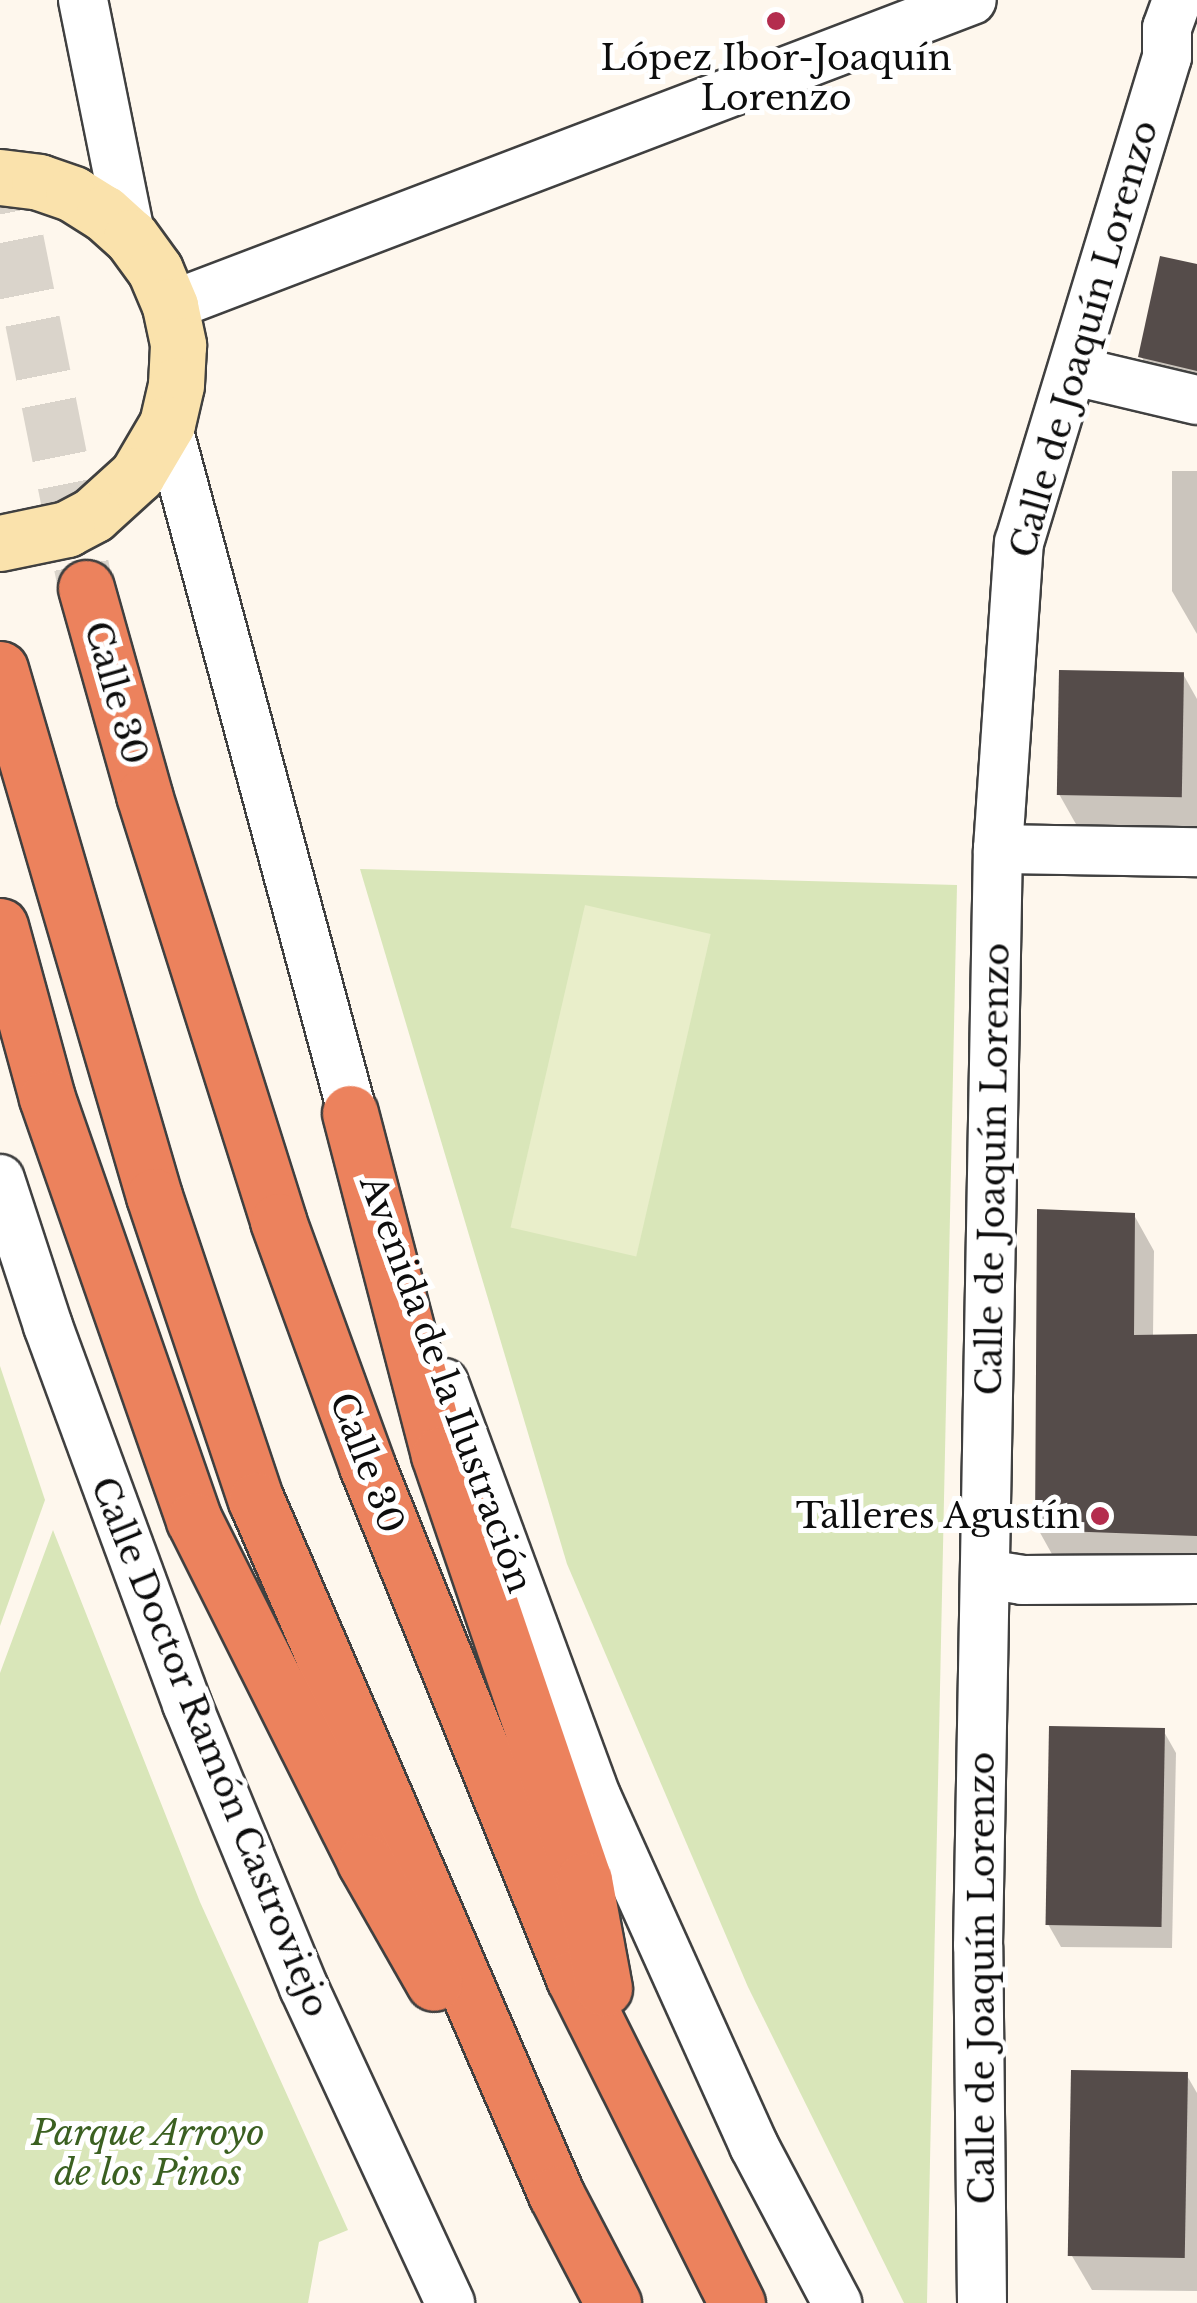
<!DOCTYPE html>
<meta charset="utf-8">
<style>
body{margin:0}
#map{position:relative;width:1197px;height:2303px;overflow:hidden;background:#fef7ed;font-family:"Libre Baskerville",serif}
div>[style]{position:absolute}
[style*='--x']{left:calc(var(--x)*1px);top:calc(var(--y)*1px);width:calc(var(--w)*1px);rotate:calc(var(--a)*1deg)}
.green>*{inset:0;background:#d9e6b9}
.pitch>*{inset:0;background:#e9eeca;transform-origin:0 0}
.shadow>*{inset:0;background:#0003}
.building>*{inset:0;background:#554c4a;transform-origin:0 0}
.highway-tunnel>*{height:55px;margin-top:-27.5px;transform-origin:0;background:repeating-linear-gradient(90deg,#dad4cb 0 55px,transparent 0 83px)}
.roads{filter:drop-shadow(2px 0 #404040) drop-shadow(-2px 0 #404040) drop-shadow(0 2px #404040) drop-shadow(0 -2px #404040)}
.street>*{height:48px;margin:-24px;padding:0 24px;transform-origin:24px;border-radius:24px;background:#fff}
.secondary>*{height:55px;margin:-27.5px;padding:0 27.5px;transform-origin:27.5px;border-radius:27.5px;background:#fae2ac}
.highway>*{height:55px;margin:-27.5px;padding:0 27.5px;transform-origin:27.5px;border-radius:27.5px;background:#ec825d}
.dots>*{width:28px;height:28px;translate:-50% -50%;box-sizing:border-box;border:5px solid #fff;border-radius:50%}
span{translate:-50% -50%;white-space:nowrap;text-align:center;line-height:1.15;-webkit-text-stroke:10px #fff;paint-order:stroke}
.poi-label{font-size:35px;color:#0d0d0d}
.right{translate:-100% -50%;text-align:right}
.street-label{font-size:35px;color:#0d0d0d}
.park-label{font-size:35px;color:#3b6021;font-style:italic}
</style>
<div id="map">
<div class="green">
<i style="clip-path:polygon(360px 869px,957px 885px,927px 2303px,904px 2303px,748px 1987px,567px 1564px)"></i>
<i style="clip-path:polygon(0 1366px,45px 1500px,0 1626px)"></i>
<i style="clip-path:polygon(53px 1530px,200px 1902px,348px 2230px,319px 2242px,308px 2303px,0 2303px,0 1673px)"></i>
</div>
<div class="pitch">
<i style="left:585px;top:905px;width:129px;height:331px;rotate:13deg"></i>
</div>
<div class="shadow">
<i style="clip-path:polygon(1197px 266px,1197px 402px,1163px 394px,1141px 356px)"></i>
<i style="clip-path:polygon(1172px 471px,1197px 471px,1197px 634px,1172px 591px)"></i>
<i style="clip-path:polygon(1183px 674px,1197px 699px,1197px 851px,1090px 849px,1059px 794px)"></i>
<i style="clip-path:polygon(1134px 1215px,1154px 1251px,1153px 1337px,1197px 1337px,1197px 1587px,1058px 1565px,1038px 1529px)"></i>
<i style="clip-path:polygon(1163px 1730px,1176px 1753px,1172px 1948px,1061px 1947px,1048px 1924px)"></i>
<i style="clip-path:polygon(1186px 2074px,1197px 2093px,1197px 2291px,1092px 2290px,1072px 2256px)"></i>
</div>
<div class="building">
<i style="clip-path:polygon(1160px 256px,1197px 264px,1197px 371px,1138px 357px)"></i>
<i style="left:1059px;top:670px;width:125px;height:125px;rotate:1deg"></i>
<i style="clip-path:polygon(1037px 1209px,1135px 1213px,1134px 1335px,1197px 1334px,1197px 1536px,1035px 1530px)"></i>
<i style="left:1049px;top:1726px;width:116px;height:199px;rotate:1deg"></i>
<i style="left:1071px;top:2070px;width:117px;height:186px;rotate:1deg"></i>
</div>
<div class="highway-tunnel">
<i style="--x:0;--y:158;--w:439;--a:78.7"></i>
</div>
<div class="roads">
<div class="street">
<i style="--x:83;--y:0;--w:242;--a:78.6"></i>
<i style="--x:170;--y:306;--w:858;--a:-20.88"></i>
<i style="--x:1074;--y:371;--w:126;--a:13.3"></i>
<i style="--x:167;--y:424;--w:747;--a:74.94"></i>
<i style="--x:998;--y:849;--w:199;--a:0.9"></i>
<i style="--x:0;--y:1179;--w:155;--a:71.9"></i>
<i style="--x:48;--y:1326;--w:403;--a:69.8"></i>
<i style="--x:187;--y:1704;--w:307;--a:67.6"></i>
<i style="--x:304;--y:1988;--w:347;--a:65.1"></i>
<i style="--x:444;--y:1383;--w:442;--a:69.8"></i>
<i style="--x:597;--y:1798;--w:382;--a:65.7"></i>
<i style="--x:754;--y:2146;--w:178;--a:62.1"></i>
<i style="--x:985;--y:1574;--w:37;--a:9"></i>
<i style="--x:1022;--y:1580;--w:175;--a:-0.3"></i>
<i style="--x:982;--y:2303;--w:357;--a:-90.6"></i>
<i style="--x:978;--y:1946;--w:1097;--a:-88.96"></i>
<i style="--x:998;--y:849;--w:307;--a:-86.1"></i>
<i style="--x:1019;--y:543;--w:508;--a:-73.06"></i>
<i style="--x:1167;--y:57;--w:29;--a:-90"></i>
<i style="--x:1167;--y:28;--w:30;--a:-70"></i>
</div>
<div class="secondary">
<i style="--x:0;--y:177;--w:39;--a:7"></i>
<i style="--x:39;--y:182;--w:36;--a:19"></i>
<i style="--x:73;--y:194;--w:36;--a:32"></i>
<i style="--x:104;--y:213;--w:36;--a:42"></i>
<i style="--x:131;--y:237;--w:41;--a:54"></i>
<i style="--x:155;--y:270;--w:39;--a:67"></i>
<i style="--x:170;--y:306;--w:40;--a:78"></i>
<i style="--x:178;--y:345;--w:40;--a:92.9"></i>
<i style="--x:176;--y:385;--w:40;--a:103"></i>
<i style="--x:167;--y:424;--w:59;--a:120.5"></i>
<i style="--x:137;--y:475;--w:59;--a:137.7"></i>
<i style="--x:93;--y:515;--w:30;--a:152"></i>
<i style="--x:67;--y:529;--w:68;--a:168.2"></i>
</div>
<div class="highway">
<i style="--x:86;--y:588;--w:215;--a:74.3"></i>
<i style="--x:144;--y:795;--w:447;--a:72.5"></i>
<i style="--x:278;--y:1221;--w:261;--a:70"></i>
<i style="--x:367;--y:1466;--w:552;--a:67.99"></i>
<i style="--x:574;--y:1978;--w:364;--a:63.4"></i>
<i style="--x:0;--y:669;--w:549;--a:73.71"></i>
<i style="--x:154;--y:1196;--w:321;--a:71.5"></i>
<i style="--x:256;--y:1500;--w:756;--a:66.62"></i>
<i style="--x:556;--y:2194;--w:123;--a:62.4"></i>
<i style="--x:0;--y:926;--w:178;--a:74.7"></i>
<i style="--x:47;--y:1098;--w:447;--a:70.8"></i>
<i style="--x:194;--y:1520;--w:382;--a:63.4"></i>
<i style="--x:365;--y:1862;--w:139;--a:60.3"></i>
<i style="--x:350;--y:1113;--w:353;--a:75.4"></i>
<i style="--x:439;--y:1455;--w:449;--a:71.2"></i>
<i style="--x:584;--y:1880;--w:110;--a:79.5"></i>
</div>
</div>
<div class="dots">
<i style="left:776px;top:21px;background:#b42d4e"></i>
<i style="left:1100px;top:1516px;background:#b42d4e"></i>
</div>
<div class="poi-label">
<span style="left:776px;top:78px">López Ibor-Joaquín<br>Lorenzo</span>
<span class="right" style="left:1080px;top:1516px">Talleres Agustín</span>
</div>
<div class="street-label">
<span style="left:1084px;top:339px;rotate:-74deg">Calle de Joaquín Lorenzo</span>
<span style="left:116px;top:693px;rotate:74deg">Calle 30</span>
<span style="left:993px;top:1169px;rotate:-89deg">Calle de Joaquín Lorenzo</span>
<span style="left:446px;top:1384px;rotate:70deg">Avenida de la Ilustración</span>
<span style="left:367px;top:1463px;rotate:69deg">Calle 30</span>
<span style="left:210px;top:1747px;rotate:68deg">Calle Doctor Ramón Castroviejo</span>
<span style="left:982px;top:1978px;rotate:-90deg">Calle de Joaquín Lorenzo</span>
</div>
<div class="park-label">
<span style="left:148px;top:2153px">Parque Arroyo<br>de los Pinos</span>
</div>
</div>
